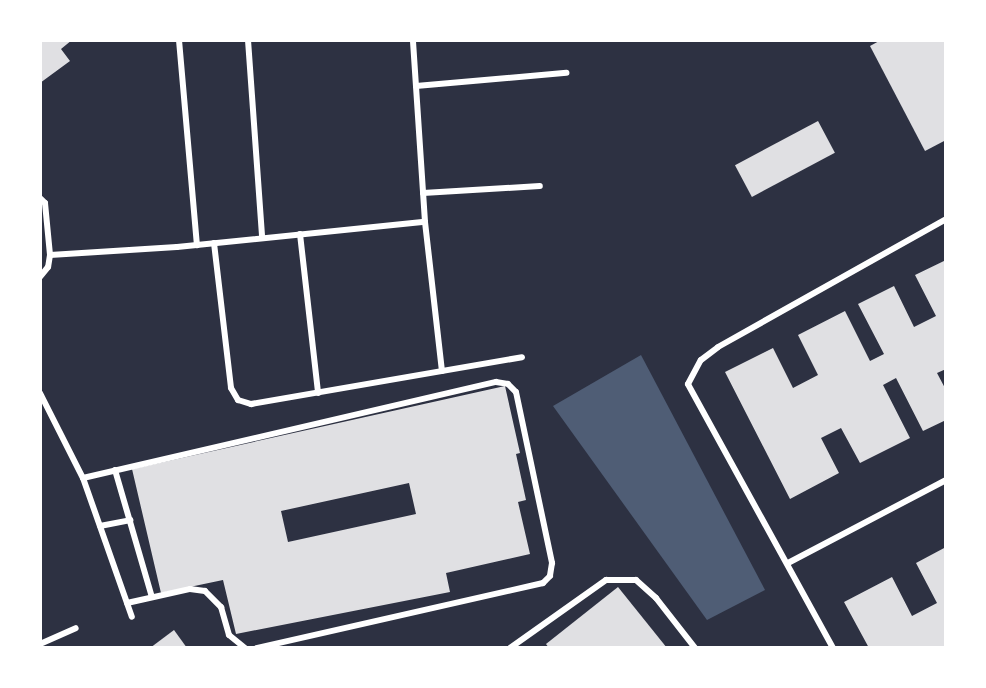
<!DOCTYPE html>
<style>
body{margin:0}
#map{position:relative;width:986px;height:688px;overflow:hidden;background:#2d3142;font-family:Ubuntu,sans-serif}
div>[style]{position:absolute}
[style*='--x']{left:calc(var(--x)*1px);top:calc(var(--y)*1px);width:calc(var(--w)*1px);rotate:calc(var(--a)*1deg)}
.water>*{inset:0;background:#4f5d75}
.building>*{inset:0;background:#e0e0e3;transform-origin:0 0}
.minor>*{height:6px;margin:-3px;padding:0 3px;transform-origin:3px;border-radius:3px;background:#fff}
span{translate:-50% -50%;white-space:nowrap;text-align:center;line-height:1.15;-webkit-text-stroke:5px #fff;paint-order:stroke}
.frame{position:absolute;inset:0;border:42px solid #fff;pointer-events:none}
</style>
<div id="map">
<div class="water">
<i style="clip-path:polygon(641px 355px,765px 590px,707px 620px,553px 406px)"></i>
</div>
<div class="building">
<i style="clip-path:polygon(40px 40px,72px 40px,61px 49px,70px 61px,40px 83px)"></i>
<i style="clip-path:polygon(881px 40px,946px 40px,946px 140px,925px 151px,870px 46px)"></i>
<i style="left:818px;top:121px;width:36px;height:94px;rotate:62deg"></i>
<i style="clip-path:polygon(946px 260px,946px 369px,937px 373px,946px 390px,946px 420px,923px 431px,896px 378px,883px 385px,910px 438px,860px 463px,841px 428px,821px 438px,839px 473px,790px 499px,725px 372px,773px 348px,793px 388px,818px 375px,798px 335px,845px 311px,870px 361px,884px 354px,858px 304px,894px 286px,914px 327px,936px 316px,915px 275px)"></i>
<i style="clip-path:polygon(evenodd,505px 386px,520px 453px,516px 454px,526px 500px,518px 502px,530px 554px,446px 573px,450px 592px,236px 634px,223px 580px,161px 593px,132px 469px,505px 386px,409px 483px,416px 514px,288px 542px,281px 511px,409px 483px)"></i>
<i style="clip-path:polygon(946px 547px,946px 648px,869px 648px,844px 602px,892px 577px,912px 616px,937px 603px,916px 563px)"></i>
<i style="clip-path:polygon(618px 587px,667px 648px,549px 648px,546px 644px)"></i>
<i style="clip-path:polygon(174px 630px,187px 648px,150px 648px)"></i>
</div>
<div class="minor">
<i style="--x:179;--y:40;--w:206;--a:85"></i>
<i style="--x:248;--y:40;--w:197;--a:85.9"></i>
<i style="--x:416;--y:86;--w:151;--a:-5"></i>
<i style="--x:423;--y:193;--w:117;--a:-3.4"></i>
<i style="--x:40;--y:198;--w:7;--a:45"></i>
<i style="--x:45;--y:203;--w:52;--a:84.5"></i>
<i style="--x:50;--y:255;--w:12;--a:99"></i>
<i style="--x:48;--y:267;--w:13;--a:129"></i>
<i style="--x:425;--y:222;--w:150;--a:83.5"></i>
<i style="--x:300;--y:234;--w:160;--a:83.5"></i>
<i style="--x:214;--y:243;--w:146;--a:83.3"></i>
<i style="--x:231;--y:388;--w:14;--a:60"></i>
<i style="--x:238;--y:400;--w:14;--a:17"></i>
<i style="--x:251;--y:404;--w:275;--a:-9.8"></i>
<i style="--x:50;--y:255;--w:127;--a:-3.6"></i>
<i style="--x:177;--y:247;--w:249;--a:-5.8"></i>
<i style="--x:425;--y:222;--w:182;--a:-93.8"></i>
<i style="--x:40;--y:393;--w:95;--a:63.2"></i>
<i style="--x:83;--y:478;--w:147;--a:70.6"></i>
<i style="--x:115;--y:470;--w:132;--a:73.8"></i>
<i style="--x:83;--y:478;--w:424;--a:-13.1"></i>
<i style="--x:496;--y:382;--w:12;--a:9"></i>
<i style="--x:508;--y:384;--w:11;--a:45"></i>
<i style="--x:516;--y:392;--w:175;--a:78.1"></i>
<i style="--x:552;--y:563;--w:13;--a:99"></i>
<i style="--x:550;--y:576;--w:10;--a:135"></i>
<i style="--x:543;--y:583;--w:294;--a:167.2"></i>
<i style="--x:100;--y:526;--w:31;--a:-11"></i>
<i style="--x:788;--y:563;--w:178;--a:-27.7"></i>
<i style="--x:127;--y:603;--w:65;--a:-12.5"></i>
<i style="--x:190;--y:589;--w:15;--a:8"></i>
<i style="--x:205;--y:591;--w:23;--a:45"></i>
<i style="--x:221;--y:607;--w:29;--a:74"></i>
<i style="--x:229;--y:635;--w:21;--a:39"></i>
<i style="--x:40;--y:644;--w:39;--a:-24"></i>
<i style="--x:510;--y:648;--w:118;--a:-35.3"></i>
<i style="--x:606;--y:580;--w:30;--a:0"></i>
<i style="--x:636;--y:580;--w:27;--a:42"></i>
<i style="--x:656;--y:598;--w:63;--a:52"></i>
<i style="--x:833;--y:648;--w:301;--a:-118.8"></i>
<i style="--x:688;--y:384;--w:27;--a:-62"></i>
<i style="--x:701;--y:360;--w:21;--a:-37"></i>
<i style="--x:718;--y:347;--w:261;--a:-29.3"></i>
</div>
<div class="frame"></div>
</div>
